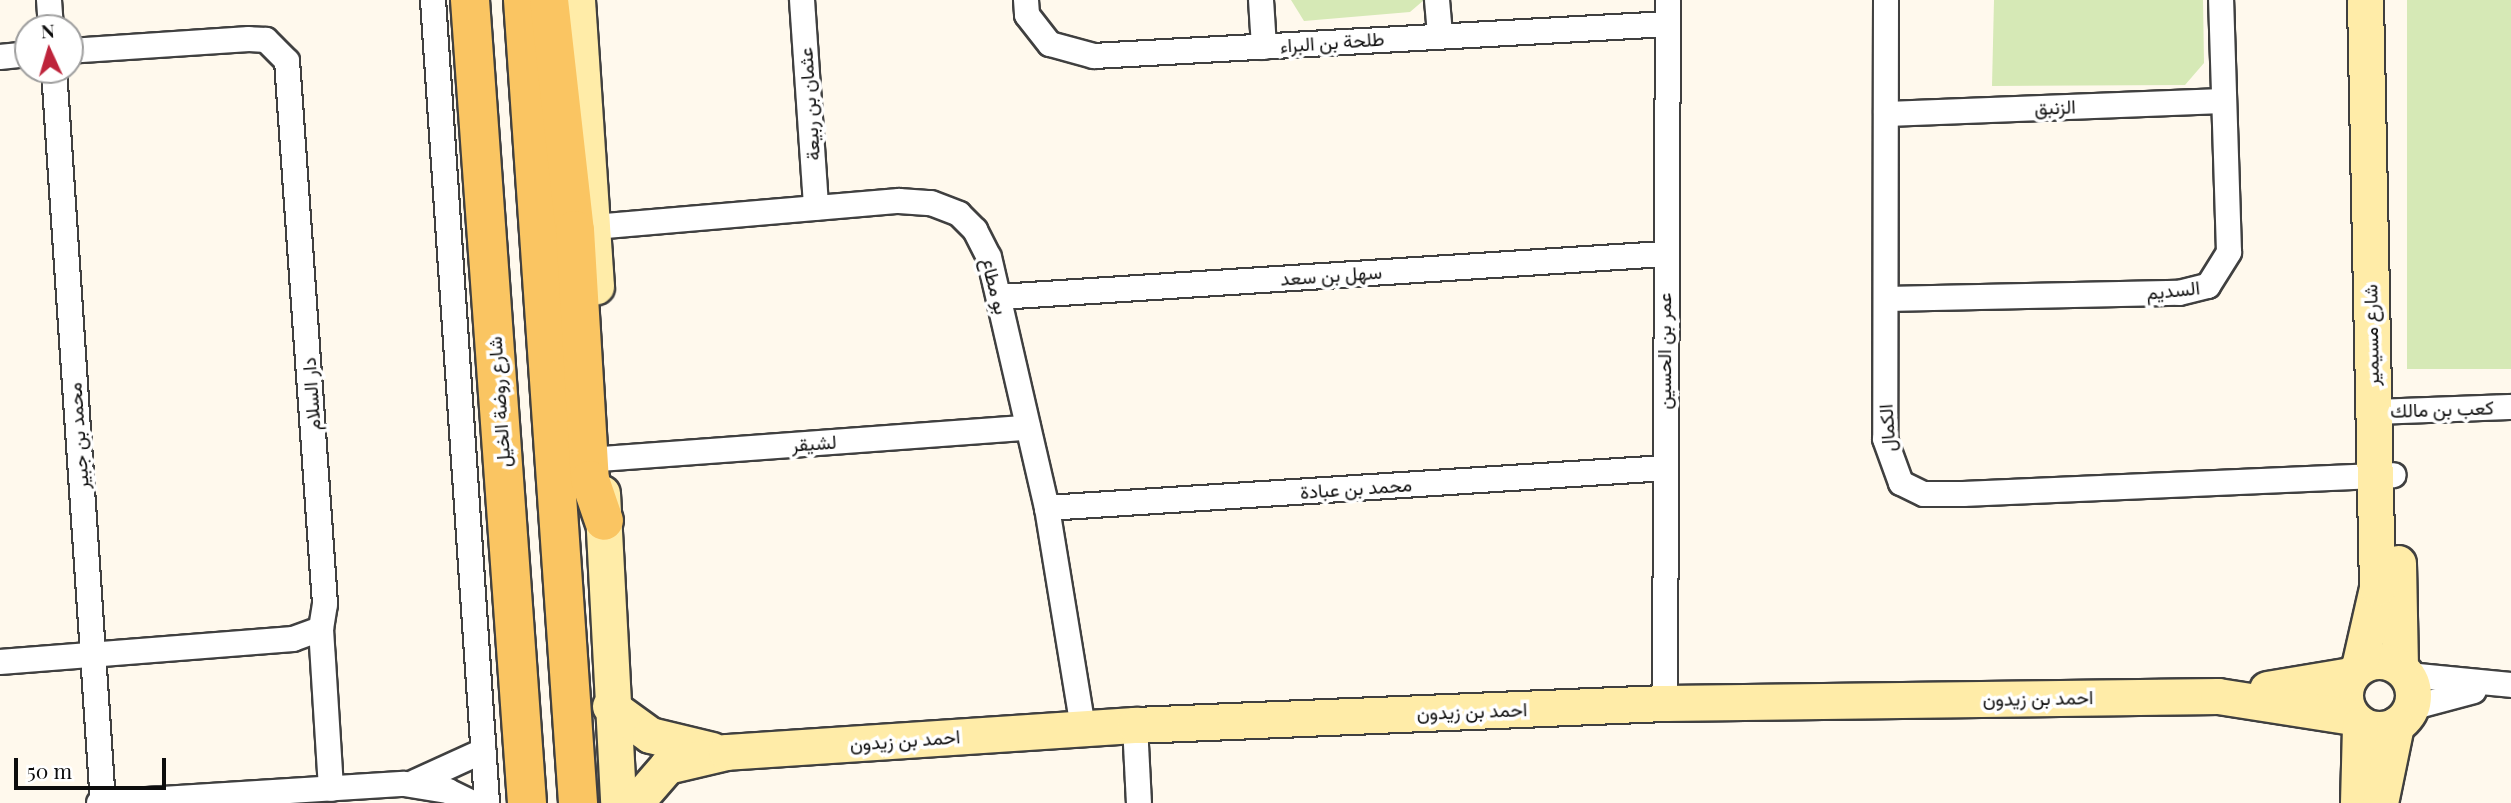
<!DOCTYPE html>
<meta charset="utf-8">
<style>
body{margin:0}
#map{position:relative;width:2511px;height:803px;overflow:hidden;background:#fff9ed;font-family:"Playfair Display",Vazirmatn,serif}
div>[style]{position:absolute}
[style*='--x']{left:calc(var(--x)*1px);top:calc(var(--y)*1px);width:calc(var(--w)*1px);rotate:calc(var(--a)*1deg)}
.green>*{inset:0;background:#d6e9b6;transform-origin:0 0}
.roads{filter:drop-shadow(2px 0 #404040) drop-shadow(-2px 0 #404040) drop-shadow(0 2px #404040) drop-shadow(0 -2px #404040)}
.street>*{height:24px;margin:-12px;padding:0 12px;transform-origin:12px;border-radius:12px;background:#fff}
.secondary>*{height:35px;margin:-17.5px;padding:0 17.5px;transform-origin:17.5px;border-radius:17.5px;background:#ffeca8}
.secondary>.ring{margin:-17.5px;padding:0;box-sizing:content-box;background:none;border:35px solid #ffeca8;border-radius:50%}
.primary>*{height:38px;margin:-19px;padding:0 19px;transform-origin:19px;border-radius:19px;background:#fac562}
span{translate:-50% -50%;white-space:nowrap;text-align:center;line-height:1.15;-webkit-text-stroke:7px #fff;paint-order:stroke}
.street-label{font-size:19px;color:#0d0d0d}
.north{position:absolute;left:14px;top:14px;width:70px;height:70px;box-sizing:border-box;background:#fff;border:2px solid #9e9e9e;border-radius:50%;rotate:356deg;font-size:19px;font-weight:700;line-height:28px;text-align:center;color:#0d0d0d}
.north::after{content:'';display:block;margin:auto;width:24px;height:32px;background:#be243b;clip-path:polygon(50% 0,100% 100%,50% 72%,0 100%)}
.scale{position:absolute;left:14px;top:758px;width:152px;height:32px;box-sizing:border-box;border:4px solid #0d0d0d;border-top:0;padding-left:9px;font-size:21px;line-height:24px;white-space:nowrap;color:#0d0d0d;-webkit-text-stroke:5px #fff;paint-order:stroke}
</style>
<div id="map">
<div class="green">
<i style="clip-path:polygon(1291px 0,1424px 0,1410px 12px,1304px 21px)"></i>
<i style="clip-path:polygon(1994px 0,2203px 0,2204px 63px,2185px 85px,1992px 86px)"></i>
<i style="left:2407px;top:0;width:104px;height:369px"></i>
</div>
<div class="roads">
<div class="street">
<i style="--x:49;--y:0;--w:28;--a:86"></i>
<i style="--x:433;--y:0;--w:805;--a:86.15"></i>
<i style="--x:802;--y:0;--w:208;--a:86.1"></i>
<i style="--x:1026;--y:0;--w:15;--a:86"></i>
<i style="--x:1027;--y:15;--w:37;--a:52"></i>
<i style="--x:1050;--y:44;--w:46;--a:15.3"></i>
<i style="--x:1094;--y:56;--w:575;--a:-3.19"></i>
<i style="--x:1261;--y:0;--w:47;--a:86.3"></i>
<i style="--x:1437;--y:0;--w:36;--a:85"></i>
<i style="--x:1886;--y:0;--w:439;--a:90.1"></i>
<i style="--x:1885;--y:439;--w:47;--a:70"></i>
<i style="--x:1901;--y:483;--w:25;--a:26"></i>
<i style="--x:1924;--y:494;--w:39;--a:0"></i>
<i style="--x:1963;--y:494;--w:431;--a:-2.5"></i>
<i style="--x:0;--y:57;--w:28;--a:-6"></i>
<i style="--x:54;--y:70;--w:735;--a:86.18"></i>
<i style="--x:1886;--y:114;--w:338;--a:-2.2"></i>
<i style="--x:594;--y:227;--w:306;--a:-4.9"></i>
<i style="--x:899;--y:201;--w:32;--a:4"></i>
<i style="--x:931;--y:203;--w:30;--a:21"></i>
<i style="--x:959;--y:214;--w:23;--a:45"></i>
<i style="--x:975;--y:230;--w:30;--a:63"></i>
<i style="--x:989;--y:257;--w:258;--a:77"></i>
<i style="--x:1047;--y:508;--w:224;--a:80.7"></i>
<i style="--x:999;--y:297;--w:666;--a:-3.7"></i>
<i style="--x:1886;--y:299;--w:293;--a:-1.2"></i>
<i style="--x:2179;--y:293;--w:30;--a:-14"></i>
<i style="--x:2208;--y:286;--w:40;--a:-58"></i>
<i style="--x:2229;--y:252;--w:252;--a:-91.8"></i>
<i style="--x:2373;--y:412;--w:138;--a:-2.1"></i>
<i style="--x:601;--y:459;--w:428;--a:-4.2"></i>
<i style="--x:1047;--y:508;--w:619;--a:-3.7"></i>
<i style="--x:321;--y:629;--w:160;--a:86.4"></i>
<i style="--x:0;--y:662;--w:294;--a:-4.5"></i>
<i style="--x:293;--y:639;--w:30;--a:-20"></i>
<i style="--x:321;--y:629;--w:25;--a:-81"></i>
<i style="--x:325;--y:604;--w:544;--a:-94"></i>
<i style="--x:287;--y:61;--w:30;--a:-135"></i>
<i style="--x:266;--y:40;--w:17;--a:-177"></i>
<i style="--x:249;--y:39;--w:179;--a:176.2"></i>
<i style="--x:2408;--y:675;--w:103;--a:5.5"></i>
<i style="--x:1665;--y:703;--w:703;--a:-89.76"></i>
<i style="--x:2411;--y:708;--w:65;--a:-15.1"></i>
<i style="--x:1135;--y:725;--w:78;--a:87.1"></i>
<i style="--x:415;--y:782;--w:75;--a:-24.5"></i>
<i style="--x:99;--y:803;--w:306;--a:-3.6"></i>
<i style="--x:404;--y:784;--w:45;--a:9"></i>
<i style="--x:448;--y:791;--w:28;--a:26"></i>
</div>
<div class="secondary">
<i style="--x:577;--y:0;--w:287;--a:86.2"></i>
<i style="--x:602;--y:493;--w:310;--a:87"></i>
<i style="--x:2398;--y:563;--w:104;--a:88.9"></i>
<i class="ring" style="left:2345px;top:661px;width:33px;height:33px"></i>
<i style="--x:2359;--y:667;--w:81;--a:-77.2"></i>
<i style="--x:2377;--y:588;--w:588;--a:-91.17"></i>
<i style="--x:2267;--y:689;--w:85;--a:-9.5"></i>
<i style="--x:610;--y:706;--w:49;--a:35.9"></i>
<i style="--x:650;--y:735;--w:64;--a:13.6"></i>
<i style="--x:635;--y:803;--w:49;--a:-49.1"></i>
<i style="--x:667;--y:766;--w:61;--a:-13.3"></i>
<i style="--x:726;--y:752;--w:410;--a:-3.8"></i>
<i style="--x:1135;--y:725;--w:530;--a:-2.38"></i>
<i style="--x:1665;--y:703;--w:553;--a:-0.73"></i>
<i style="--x:2218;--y:696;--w:136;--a:8.9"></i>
<i style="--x:2358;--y:803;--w:79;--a:-88.5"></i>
<i style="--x:2380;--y:803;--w:80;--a:-78.4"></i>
</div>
<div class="primary">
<i style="--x:470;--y:0;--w:805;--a:85.94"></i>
<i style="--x:523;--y:0;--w:805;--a:86.08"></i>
<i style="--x:549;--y:0;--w:231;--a:83.6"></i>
<i style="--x:575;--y:230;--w:250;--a:86.6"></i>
<i style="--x:590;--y:480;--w:43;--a:71.1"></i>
</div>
</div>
<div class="street-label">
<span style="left:1332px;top:42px;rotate:-4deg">طلحة بن البراء</span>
<span style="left:809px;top:104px;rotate:-94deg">عثمان بن ربيعة</span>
<span style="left:2055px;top:107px;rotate:-2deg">الزنبق</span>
<span style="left:1331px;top:275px;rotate:-4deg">سهل بن سعد</span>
<span style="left:995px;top:286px;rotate:75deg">بو مطاع</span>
<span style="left:2173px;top:290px;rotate:-6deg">السديم</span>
<span style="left:2371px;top:335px;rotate:-91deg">شارع مسيمير</span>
<span style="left:1664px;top:351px;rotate:-90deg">عمر بن الحسين</span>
<span style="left:311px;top:394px;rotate:-94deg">دار السلام</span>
<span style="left:499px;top:402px;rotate:-94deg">شارع روضة الخيل</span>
<span style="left:2442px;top:409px;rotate:-2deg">كعب بن مالك</span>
<span style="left:1887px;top:428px;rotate:-94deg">الكمال</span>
<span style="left:78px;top:436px;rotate:-94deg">محمد بن جبير</span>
<span style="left:814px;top:443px;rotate:-4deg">لشيقر</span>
<span style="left:1356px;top:488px;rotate:-4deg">محمد بن عبادة</span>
<span style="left:2038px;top:698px;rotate:-1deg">احمد بن زيدون</span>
<span style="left:1472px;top:711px;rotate:-2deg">احمد بن زيدون</span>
<span style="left:905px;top:740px;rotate:-4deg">احمد بن زيدون</span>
</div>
<div class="north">N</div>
<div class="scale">50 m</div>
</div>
